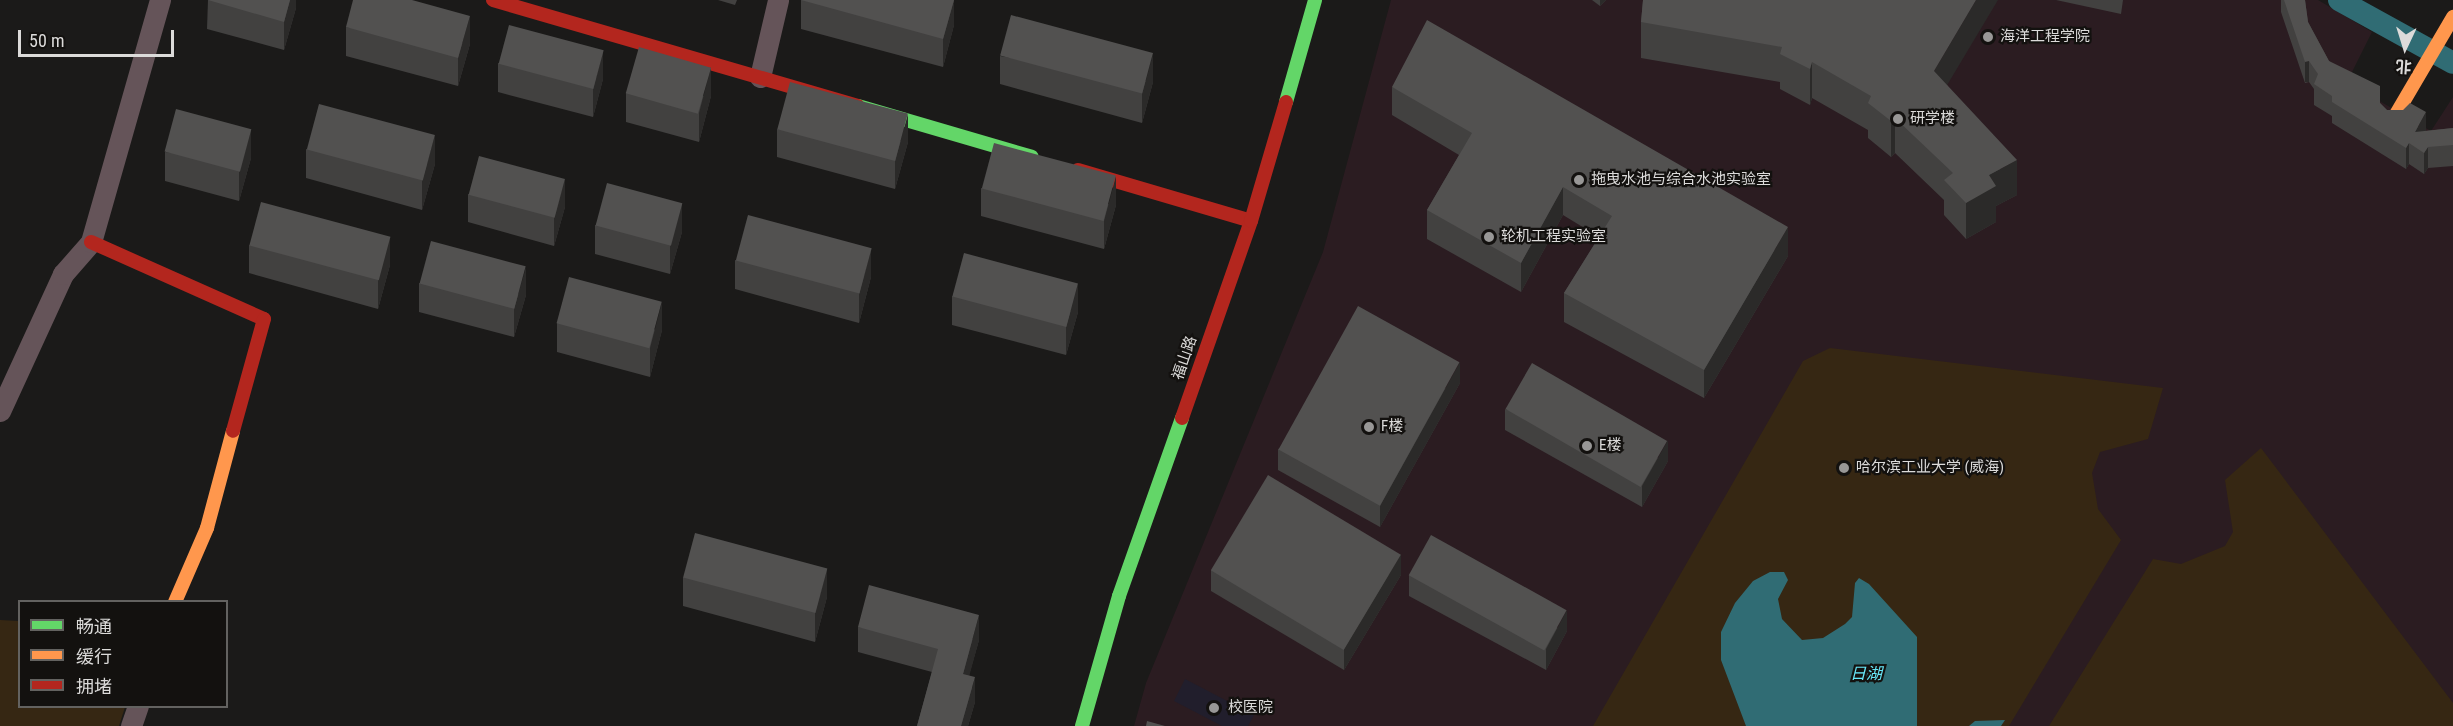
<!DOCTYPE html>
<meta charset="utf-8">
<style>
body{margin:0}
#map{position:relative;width:2453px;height:726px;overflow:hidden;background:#1b1a19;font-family:"Roboto Condensed","Noto Sans SC",sans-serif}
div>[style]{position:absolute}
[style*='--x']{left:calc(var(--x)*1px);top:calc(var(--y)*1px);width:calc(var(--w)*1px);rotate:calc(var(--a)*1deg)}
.education>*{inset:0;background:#2b1c21}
.medical>*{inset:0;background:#211e2c}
.green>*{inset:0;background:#362713}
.water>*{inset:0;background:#306c74}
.canal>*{height:22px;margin:-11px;padding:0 11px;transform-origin:11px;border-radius:11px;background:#306c74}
.street>*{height:21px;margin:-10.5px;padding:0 10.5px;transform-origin:10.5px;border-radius:10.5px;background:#655459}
.fast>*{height:14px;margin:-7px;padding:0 7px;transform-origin:7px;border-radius:7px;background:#63d668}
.slow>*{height:14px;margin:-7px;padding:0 7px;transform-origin:7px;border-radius:7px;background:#ff974d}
.jam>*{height:14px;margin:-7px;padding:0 7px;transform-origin:7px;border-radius:7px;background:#b3261e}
.wall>*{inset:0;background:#424140}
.shaded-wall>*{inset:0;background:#2b2a29;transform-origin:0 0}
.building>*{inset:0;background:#525150;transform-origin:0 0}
.dots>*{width:16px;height:16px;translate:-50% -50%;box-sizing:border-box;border:3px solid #13110f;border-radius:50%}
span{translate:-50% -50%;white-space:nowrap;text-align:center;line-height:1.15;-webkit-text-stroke:4.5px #13110f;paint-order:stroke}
.poi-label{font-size:15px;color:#dcdbda}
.left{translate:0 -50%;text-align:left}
.street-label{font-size:15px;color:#dcdbda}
.water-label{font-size:16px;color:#67e7f8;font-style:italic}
.legend{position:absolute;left:18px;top:600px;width:210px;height:108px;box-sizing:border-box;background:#13110f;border:2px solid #636260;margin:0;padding:8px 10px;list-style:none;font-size:18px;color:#dcdbda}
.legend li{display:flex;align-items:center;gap:12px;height:30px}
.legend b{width:30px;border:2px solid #636260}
.north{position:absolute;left:2375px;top:18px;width:60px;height:60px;-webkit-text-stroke:4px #13110f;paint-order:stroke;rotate:184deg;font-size:16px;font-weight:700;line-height:24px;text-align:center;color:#dcdbda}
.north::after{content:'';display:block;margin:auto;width:21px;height:27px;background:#dcdbda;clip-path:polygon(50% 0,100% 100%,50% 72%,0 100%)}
.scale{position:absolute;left:18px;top:30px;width:156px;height:27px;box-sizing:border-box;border:3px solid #dcdbda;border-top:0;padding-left:8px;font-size:18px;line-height:21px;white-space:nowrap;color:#dcdbda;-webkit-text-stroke:4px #13110f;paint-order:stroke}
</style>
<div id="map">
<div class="education">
<i style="clip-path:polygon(1391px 0,2318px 0,2372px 32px,2347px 82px,2431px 131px,2453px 97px,2453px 726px,1134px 726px,1146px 683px,1323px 252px)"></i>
</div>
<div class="medical">
<i style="clip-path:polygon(1185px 679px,1254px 715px,1248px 726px,1222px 726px,1174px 701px)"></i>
</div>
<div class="green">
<i style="clip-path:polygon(1830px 348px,2163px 388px,2148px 439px,2100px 452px,2092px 473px,2098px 509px,2121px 540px,2009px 726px,1593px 726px,1803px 361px)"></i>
<i style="clip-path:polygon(2261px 448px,2453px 703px,2453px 726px,2049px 726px,2153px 559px,2181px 564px,2225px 546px,2233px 532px,2225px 480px)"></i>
<i style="clip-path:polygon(0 620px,19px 621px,20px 706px,125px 707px,119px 726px,0 726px)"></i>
</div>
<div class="water">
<i style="clip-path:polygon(1770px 572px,1784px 572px,1788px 580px,1778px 599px,1782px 619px,1802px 640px,1823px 638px,1845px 624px,1852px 617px,1855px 583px,1859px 578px,1869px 584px,1917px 637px,1917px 726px,1746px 726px,1721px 660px,1721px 632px,1735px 603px,1753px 581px)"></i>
<i style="clip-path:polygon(2005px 720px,2001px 726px,1969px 726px,1975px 721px)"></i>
</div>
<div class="canal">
<i style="--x:2339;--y:0;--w:130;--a:28.9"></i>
</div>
<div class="street">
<i style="--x:760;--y:77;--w:79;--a:-76.8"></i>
<i style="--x:0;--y:411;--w:151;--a:-65.3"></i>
<i style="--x:63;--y:274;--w:43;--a:-48.8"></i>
<i style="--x:91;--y:242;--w:252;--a:-74.1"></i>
<i style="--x:131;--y:726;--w:21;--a:-71"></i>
</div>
<div class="fast">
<i style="--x:1286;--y:102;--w:106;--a:-74.1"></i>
<i style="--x:858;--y:106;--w:181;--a:16.3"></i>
<i style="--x:1082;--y:726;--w:135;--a:-74.1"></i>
<i style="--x:1119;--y:596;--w:189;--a:-70.5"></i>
</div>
<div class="slow">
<i style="--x:2395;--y:116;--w:115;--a:-59.6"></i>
<i style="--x:175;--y:602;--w:81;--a:-66.6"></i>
<i style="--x:207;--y:528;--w:100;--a:-75"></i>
</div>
<div class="jam">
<i style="--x:493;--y:0;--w:380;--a:16.2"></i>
<i style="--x:1078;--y:170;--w:180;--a:16.4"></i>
<i style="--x:91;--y:242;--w:189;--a:24"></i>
<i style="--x:264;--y:319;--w:116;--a:105.5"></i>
<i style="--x:1182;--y:418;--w:209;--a:-70.7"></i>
<i style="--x:1251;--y:221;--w:124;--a:-73.6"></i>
</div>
<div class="wall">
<i style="clip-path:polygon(208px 0,296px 0,296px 8px,284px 50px,207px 29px)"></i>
<i style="clip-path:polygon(718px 0,737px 0,735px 5px)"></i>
<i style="clip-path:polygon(801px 0,954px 0,954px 25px,943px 67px,801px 29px)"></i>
<i style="clip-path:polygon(1592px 0,1606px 0,1600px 6px)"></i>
<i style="clip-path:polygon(1643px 0,1947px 85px,2017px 195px,1996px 206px,1996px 222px,1966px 239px,1944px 215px,1944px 200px,1895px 153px,1891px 157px,1868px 138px,1868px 130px,1812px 98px,1810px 105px,1780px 89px,1780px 82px,1641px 58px,1641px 22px)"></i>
<i style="clip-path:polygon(2056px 0,2123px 0,2121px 14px)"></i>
<i style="clip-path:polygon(2281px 0,2305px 0,2308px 22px,2329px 61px,2380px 103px,2387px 110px,2426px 131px,2453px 128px,2453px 166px,2428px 168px,2424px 174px,2409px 164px,2406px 169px,2332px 123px,2332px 116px,2314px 105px,2314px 89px,2309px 82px,2305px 83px,2281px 12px)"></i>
<i style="clip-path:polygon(346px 27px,470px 44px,458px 86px,346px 56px)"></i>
<i style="clip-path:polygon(1000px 56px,1153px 82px,1142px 123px,1000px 84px)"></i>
<i style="clip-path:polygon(498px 63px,603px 79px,593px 117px,498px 92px)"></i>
<i style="clip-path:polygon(1392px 87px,1788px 256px,1704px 398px,1564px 322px,1564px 293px,1599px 237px,1563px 215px,1521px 292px,1427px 239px,1427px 210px,1459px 155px,1392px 115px)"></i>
<i style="clip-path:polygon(626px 93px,711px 96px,699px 142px,626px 122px)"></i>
<i style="clip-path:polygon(777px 129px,908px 142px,895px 189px,777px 157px)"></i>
<i style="clip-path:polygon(306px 149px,435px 164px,422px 210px,306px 178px)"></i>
<i style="clip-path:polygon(165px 152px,251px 158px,239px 201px,165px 181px)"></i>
<i style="clip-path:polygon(981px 188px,1116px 205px,1104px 249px,981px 216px)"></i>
<i style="clip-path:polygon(468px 194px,565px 207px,554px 246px,468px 222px)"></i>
<i style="clip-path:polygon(595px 225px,682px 232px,670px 274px,595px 254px)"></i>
<i style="clip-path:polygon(249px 245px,390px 265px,378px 309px,249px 273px)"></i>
<i style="clip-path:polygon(735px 260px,871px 277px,859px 323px,735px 289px)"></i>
<i style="clip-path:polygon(419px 283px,526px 295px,514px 337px,419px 312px)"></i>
<i style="clip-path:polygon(952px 296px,1078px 312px,1066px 355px,952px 325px)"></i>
<i style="clip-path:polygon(557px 323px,662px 330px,650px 377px,557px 352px)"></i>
<i style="clip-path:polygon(1460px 383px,1380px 527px,1278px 470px,1278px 449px)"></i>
<i style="clip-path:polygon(1505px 409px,1668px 461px,1642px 507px,1505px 430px)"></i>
<i style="clip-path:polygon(1211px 570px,1401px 575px,1344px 670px,1211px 591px)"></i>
<i style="clip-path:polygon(1409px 575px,1567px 631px,1546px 670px,1409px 596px)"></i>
<i style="clip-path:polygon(683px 577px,827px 597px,815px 642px,683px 606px)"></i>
<i style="clip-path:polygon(858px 627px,979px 640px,969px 675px,975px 702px,968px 726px,917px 726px,932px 672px,858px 652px)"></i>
</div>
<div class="shaded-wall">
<i style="clip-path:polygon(290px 0,296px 0,296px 8px,284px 50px,284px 22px)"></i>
<i style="clip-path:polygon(954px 0,954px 25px,943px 67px,943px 39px)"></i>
<i style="clip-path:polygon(1600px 0,1606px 0,1600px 6px)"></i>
<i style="clip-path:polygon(1976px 0,1998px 0,1934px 107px,1934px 71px)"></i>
<i style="clip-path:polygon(470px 16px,470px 44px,458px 86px,458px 58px)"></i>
<i style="clip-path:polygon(603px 51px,603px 79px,593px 117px,593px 89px)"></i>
<i style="clip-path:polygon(1153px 54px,1153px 82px,1142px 123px,1142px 94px)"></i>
<i style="left:2309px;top:61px;width:21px;height:4px;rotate:90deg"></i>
<i style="clip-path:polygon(1812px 62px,1812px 98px,1810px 105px,1810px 69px)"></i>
<i style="clip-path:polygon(711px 67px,711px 96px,699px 142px,699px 113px)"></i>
<i style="clip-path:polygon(2426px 112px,2426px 133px,2415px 132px)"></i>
<i style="clip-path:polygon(908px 114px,908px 142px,895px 189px,895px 161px)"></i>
<i style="clip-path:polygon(1895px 118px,1895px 153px,1891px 157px,1891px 121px)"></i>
<i style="clip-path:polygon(251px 129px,251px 158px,239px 201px,239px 172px)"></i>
<i style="clip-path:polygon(435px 135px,435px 164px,422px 210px,422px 181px)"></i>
<i style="clip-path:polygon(2409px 143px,2409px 164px,2406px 169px,2406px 148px)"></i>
<i style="clip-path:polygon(2428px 147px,2428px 168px,2424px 174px,2424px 153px)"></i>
<i style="clip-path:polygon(2017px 160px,2017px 195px,1996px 206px,1996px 222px,1966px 239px,1966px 203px,1989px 175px)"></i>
<i style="clip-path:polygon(1116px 176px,1116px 205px,1104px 249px,1104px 221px)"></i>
<i style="clip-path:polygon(565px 179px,565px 207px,554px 246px,554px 217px)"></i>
<i style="clip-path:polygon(1563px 187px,1563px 215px,1521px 292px,1521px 263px)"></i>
<i style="clip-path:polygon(682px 203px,682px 232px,670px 274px,670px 245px)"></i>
<i style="clip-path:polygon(1788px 227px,1788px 256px,1704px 398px,1704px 370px)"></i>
<i style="clip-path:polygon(390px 237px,390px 265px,378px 309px,378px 280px)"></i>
<i style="clip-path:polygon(871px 249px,871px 277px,859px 323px,859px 294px)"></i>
<i style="clip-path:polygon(526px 267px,526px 295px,514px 337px,514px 309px)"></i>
<i style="clip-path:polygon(1078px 284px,1078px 312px,1066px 355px,1066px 327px)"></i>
<i style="clip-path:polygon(662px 302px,662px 330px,650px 377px,650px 348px)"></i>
<i style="clip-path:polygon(1460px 362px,1460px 383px,1380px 527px,1380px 506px)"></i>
<i style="clip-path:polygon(1668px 440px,1668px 461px,1642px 507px,1642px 486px)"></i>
<i style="clip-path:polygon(1401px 554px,1401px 575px,1344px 670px,1344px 649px)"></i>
<i style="clip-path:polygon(827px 568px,827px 597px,815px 642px,815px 613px)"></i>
<i style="clip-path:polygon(1567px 610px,1567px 631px,1546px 670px,1546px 649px)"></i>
<i style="clip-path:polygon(979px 615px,979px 640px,963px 699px,963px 674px)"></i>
<i style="clip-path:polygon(975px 677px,975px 702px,968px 726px,961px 726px)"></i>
</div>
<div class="building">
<i style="clip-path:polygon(208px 0,290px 0,284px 22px)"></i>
<i style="clip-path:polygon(353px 0,412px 0,470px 16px,458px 58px,346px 27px)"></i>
<i style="clip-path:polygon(801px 0,954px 0,943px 39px)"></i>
<i style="clip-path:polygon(1643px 0,1976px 0,1934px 71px,2017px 160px,1989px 175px,1996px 186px,1966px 203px,1944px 180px,1953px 173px,1895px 118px,1891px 121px,1868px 103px,1871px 96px,1812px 62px,1810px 69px,1780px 54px,1782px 47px,1641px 22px)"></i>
<i style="clip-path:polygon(2284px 0,2305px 0,2308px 22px,2329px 61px,2380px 86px,2380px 103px,2387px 110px,2403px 110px,2410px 103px,2426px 112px,2415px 132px,2453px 128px,2453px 145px,2428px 147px,2424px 153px,2409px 143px,2406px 148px,2332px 102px,2332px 96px,2314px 84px,2318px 74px,2309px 61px,2305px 62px)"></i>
<i style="left:1011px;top:15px;width:147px;height:42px;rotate:15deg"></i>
<i style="clip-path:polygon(1427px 20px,1788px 227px,1704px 370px,1564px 293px,1612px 216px,1563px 187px,1521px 263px,1427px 210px,1472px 133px,1392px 87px)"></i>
<i style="left:509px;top:25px;width:98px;height:40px;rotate:15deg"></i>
<i style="left:639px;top:47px;width:75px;height:48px;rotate:16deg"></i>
<i style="left:790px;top:82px;width:122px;height:49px;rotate:15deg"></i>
<i style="left:319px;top:104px;width:120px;height:47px;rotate:15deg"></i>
<i style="left:176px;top:109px;width:78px;height:44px;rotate:15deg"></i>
<i style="left:994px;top:143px;width:126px;height:47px;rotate:15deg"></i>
<i style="left:479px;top:156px;width:89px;height:40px;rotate:15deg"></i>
<i style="left:607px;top:183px;width:78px;height:44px;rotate:15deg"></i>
<i style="left:261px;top:202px;width:134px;height:45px;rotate:15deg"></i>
<i style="left:748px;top:215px;width:128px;height:47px;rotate:15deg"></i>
<i style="left:431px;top:241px;width:98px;height:44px;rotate:15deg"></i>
<i style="left:964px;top:253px;width:118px;height:45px;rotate:15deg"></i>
<i style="left:569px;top:277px;width:96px;height:48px;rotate:15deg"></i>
<i style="left:1358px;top:306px;width:116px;height:164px;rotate:29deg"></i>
<i style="left:1532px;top:363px;width:156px;height:53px;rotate:30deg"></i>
<i style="left:1268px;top:475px;width:155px;height:111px;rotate:31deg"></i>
<i style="left:695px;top:533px;width:137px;height:46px;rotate:15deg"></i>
<i style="left:1431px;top:535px;width:155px;height:46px;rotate:29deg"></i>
<i style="clip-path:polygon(869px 585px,979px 615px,963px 674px,975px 677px,961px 726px,917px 726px,938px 649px,858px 627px)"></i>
<i style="clip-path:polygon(1147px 721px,1165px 726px,1146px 726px)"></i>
</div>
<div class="dots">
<i style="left:1988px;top:37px;background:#989796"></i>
<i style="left:1898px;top:119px;background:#989796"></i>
<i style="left:1579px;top:180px;background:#989796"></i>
<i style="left:1489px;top:237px;background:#989796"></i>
<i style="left:1369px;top:427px;background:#989796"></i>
<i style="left:1587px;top:446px;background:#989796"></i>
<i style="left:1844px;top:468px;background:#989796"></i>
<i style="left:1214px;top:708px;background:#989796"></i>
</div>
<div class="poi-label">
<span class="left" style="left:2000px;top:37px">海洋工程学院</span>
<span class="left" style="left:1910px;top:119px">研学楼</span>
<span class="left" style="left:1591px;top:180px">拖曳水池与综合水池实验室</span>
<span class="left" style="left:1501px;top:237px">轮机工程实验室</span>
<span class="left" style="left:1381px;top:427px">F楼</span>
<span class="left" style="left:1599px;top:446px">E楼</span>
<span class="left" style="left:1856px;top:468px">哈尔滨工业大学 (威海)</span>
<span class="left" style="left:1228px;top:708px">校医院</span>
</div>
<div class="street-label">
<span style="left:1185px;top:358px;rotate:-71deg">福山路</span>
</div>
<div class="water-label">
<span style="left:1866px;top:674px">日湖</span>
</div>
<ul class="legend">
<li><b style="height:8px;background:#63d668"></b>畅通</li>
<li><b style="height:8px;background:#ff974d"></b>缓行</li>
<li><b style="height:8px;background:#b3261e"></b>拥堵</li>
</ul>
<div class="north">北</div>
<div class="scale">50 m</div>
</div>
